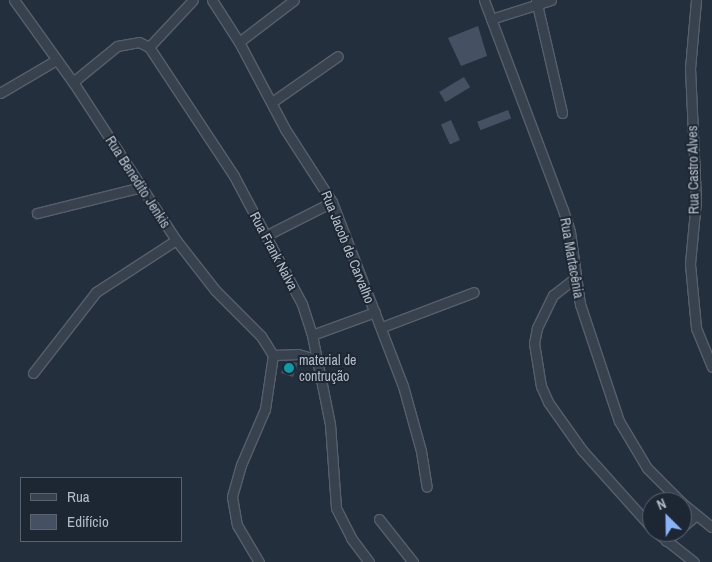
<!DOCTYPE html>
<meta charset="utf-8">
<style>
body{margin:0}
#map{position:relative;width:712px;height:562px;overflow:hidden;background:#242f3e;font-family:"Archivo Narrow",sans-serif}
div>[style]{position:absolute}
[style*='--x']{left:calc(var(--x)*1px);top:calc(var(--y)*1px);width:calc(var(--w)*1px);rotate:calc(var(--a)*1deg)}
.building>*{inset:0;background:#455162;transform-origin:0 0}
.roads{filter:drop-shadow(1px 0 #565f6c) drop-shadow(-1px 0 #565f6c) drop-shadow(0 1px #565f6c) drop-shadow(0 -1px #565f6c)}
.minor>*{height:9px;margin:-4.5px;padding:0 4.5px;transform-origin:4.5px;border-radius:4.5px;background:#38414e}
.dots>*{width:14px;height:14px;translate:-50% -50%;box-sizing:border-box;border:2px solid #1d2633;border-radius:50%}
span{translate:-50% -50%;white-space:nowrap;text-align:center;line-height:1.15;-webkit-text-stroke:4px #1d2633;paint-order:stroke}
.street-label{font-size:14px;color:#b4bcc9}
.poi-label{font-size:14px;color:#b4bcc9}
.left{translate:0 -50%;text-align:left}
.legend{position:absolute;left:20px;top:477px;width:162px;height:65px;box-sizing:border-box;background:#1d2633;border:1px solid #59626f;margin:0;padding:6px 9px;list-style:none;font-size:15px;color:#b4bcc9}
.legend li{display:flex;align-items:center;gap:10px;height:25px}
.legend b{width:25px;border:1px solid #59626f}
.north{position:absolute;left:642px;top:492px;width:50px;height:50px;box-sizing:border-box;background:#1d2633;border:1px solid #59626f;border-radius:50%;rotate:337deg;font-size:14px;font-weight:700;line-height:20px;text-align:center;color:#b4bcc9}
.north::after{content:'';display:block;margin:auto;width:18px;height:22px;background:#8ab4f8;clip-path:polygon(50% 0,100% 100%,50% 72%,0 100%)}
</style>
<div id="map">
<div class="building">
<i style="clip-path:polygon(478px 26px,487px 56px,461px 66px,448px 38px)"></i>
<i style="left:464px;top:77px;width:12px;height:29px;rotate:59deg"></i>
<i style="left:508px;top:110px;width:9px;height:33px;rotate:69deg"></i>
<i style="left:451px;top:120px;width:22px;height:11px;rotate:66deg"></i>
<i style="clip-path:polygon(286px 361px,298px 363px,293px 377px,281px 373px)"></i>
</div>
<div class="roads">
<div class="minor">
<i style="--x:14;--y:0;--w:101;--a:54.3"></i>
<i style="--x:73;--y:82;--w:189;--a:56.9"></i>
<i style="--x:176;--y:240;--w:63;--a:52"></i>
<i style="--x:215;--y:290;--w:65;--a:45"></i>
<i style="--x:261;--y:336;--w:22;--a:58"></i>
<i style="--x:273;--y:355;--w:55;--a:98.4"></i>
<i style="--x:265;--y:409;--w:61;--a:113.2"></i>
<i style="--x:241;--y:465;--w:33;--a:106"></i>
<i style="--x:232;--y:497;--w:28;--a:80"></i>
<i style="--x:237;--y:525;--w:43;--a:59.3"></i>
<i style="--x:212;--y:0;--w:50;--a:57.3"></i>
<i style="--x:239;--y:42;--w:98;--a:62.1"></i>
<i style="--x:285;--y:129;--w:87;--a:57.2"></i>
<i style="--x:332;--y:202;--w:197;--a:68.9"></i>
<i style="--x:403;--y:386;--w:67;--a:74.5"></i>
<i style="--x:421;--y:451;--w:36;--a:81"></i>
<i style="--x:484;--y:0;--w:224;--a:69.4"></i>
<i style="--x:563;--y:210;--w:23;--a:72"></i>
<i style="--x:570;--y:232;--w:73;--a:82.1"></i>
<i style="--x:580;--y:304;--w:123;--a:71.6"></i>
<i style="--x:619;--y:421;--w:55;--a:59.2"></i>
<i style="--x:647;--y:468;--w:48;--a:45"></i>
<i style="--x:536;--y:0;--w:116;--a:77"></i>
<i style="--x:696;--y:0;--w:68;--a:95"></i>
<i style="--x:690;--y:68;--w:132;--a:87.4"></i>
<i style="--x:696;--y:200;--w:64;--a:95.4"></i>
<i style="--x:690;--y:264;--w:64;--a:84.6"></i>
<i style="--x:696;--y:328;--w:42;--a:67.7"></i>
<i style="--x:491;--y:19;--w:63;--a:-17.6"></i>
<i style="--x:239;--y:42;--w:69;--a:-37.4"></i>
<i style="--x:149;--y:47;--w:64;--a:-46.9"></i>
<i style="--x:73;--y:82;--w:57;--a:-39.3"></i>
<i style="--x:117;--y:46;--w:22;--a:-10"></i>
<i style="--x:139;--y:42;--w:11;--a:27"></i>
<i style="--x:149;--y:47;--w:154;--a:56.6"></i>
<i style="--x:234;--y:176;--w:145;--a:62"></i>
<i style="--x:302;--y:304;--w:33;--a:72"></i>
<i style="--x:312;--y:335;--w:91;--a:78.6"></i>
<i style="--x:330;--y:424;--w:84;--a:85.9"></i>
<i style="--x:336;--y:508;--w:34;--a:63"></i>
<i style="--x:351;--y:538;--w:30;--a:53"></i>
<i style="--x:0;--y:93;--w:65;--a:-30.5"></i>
<i style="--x:272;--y:102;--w:80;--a:-34.9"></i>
<i style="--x:37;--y:213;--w:108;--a:-13.9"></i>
<i style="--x:267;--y:235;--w:73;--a:-26.9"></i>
<i style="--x:575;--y:278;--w:28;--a:142"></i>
<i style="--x:553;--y:295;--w:37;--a:116"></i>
<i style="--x:537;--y:328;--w:15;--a:101"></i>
<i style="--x:534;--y:343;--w:44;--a:80.8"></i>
<i style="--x:541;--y:386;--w:17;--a:66"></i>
<i style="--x:548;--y:402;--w:59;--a:54.7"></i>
<i style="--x:582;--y:450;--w:105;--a:48.1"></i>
<i style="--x:382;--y:327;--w:98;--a:-20.8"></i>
<i style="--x:312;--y:335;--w:67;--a:-20.1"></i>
<i style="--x:273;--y:355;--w:25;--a:-2"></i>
<i style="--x:298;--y:354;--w:19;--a:16"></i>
<i style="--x:33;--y:373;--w:103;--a:-52.1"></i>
<i style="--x:96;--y:292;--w:95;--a:-33"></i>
<i style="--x:682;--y:503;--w:38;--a:39"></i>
<i style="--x:379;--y:519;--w:55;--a:51.7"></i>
<i style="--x:682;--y:527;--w:17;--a:-40"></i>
<i style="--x:656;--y:532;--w:48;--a:38.3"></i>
<i style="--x:666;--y:541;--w:13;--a:-42"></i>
</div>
</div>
<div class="dots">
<i style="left:289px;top:368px;background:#0f9aa8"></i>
</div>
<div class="street-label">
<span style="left:693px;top:170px;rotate:-91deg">Rua Castro Alves</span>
<span style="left:138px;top:182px;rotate:57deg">Rua Benedito Jenkis</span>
<span style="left:348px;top:247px;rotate:68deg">Rua Jacob de Carvalho</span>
<span style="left:274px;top:251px;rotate:62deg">Rua Frank Nalva</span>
<span style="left:572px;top:258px;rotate:80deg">Rua Martacênia</span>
</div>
<div class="poi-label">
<span class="left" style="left:299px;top:368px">material de<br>contrução</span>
</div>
<ul class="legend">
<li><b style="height:6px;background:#38414e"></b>Rua</li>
<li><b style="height:14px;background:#455162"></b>Edifício</li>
</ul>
<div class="north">N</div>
</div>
